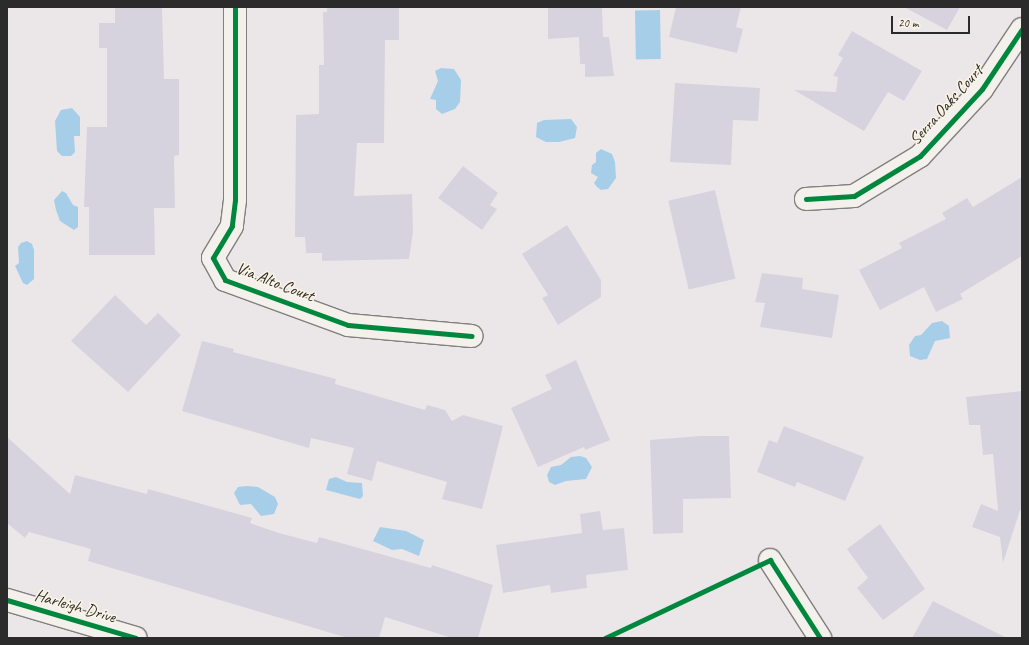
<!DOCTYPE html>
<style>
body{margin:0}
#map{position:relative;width:1029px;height:645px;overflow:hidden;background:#ebe7e9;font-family:Caveat,sans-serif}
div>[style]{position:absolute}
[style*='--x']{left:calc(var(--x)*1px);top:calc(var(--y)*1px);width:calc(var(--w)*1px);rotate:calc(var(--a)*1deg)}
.water>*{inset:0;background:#a7cee9;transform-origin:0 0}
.building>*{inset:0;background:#d7d3de;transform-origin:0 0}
.roads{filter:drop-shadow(1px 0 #818080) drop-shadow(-1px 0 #818080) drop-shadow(0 1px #818080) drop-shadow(0 -1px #818080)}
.minor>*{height:22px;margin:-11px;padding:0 11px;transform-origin:11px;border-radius:11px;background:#f4f0ec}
.cycleway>*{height:5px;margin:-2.5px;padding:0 2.5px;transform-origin:2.5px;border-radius:2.5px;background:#00873e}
span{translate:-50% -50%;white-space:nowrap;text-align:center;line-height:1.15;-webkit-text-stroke:3px #fcf5e5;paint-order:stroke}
.street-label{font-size:17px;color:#2b2b2b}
.frame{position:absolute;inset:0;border:8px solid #2b2b2b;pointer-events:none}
.scale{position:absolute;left:891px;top:16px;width:79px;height:18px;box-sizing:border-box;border:2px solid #2b2b2b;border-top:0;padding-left:5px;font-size:12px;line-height:14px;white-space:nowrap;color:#2b2b2b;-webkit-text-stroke:3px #fcf5e5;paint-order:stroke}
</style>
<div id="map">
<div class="water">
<i style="left:660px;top:10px;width:49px;height:25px;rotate:89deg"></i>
<i style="clip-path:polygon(441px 68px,454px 69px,461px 80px,460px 102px,455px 109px,442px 114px,436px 109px,436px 100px,430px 99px,438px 81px,435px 71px)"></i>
<i style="clip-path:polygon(72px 108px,80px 117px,80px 136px,74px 136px,75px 152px,71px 156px,62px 156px,57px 151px,55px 121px,61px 110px)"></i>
<i style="clip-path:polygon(571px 119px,577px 127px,575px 138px,559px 142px,546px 142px,536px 137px,537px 123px,544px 120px)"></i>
<i style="clip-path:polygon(601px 149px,612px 154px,615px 162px,616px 178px,608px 189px,601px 190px,597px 187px,594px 183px,598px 177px,591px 173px,592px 165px,596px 162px,596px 153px)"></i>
<i style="clip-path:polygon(62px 191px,66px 193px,73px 205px,78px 207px,78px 227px,74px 230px,60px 221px,56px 210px,54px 200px)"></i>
<i style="clip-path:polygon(27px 241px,32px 244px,34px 250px,34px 279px,27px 285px,23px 283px,15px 266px,19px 263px,18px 247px,21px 243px)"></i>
<i style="clip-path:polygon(942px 321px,949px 326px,950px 338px,935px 341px,927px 359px,920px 360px,910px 356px,909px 345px,915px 336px,921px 335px,932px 323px)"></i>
<i style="clip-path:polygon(580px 456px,586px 458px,592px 467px,586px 479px,566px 481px,555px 485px,549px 482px,547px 475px,551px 467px,561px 465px,571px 457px)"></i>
<i style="clip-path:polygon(336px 477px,347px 482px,362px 483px,363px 496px,360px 499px,326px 490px,329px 479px)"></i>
<i style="clip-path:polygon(247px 486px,258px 487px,275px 497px,278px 504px,274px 514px,261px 516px,251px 504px,240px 505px,234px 493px,238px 487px)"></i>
<i style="clip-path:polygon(380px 527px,406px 531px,424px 540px,419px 556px,402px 549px,392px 550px,373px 541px)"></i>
</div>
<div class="building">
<i style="clip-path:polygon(115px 7px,162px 7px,164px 79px,179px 79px,179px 155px,174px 156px,175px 208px,154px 208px,155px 255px,89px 255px,89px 207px,84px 207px,87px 127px,107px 127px,107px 48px,99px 48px,99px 23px,115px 23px)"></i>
<i style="clip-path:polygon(327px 7px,399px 7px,399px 40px,385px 40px,384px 143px,357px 143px,354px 196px,412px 194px,413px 232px,409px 259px,322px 261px,322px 253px,306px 253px,305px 237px,295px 237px,296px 115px,319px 114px,319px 65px,324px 65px,323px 12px,327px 12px)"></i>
<i style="clip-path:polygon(548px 7px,602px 7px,603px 37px,609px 37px,614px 76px,585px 77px,585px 64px,580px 64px,579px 37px,548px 39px)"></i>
<i style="clip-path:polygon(676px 7px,741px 7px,736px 27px,743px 29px,737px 53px,669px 37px)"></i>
<i style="clip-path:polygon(904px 7px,960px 7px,947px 30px)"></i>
<i style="clip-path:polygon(852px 31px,922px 71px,904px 101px,888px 92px,864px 131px,794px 90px,836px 92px,838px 77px,833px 76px,843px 58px,838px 55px)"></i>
<i style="clip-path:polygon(675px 83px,760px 88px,758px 121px,733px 120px,731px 165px,670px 162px)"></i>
<i style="clip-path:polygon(463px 166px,498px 193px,490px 205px,497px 209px,482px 230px,438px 198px)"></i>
<i style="clip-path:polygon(1022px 177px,1022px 256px,960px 294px,963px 299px,936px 312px,924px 287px,880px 310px,859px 270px,902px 248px,899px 243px,946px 219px,942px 213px,967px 198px,973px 207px)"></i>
<i style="left:715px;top:190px;width:91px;height:48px;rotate:77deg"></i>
<i style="clip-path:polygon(567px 225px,601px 280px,601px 297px,558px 325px,542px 298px,548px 295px,522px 254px)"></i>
<i style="clip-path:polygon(762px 273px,803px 278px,802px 289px,839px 295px,832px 338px,760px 327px,765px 303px,755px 302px)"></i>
<i style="clip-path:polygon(115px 295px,146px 325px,158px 313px,181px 335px,128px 392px,71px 341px)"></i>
<i style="clip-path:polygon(202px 341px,234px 349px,233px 352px,336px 379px,335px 384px,425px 410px,427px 405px,445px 410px,452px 421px,463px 415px,503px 426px,482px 509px,442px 499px,447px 482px,377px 461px,372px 481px,347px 474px,354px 448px,311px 438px,309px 448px,182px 411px)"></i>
<i style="clip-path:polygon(576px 360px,610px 440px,585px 450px,584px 447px,538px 467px,511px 408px,552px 389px,545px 375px)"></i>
<i style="clip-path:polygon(1022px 391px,1022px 510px,1020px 510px,1003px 563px,1000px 537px,972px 527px,981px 504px,998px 511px,993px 454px,983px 455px,980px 425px,969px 425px,966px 397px)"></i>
<i style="clip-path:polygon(784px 426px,864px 457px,845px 501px,797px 482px,795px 487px,757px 472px,769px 440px,777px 443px)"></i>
<i style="clip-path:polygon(700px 436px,729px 436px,731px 498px,683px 499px,683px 533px,653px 534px,650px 440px)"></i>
<i style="clip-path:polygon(7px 437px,70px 494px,75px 475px,147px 494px,148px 489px,252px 518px,250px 523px,279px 533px,317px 543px,319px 537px,431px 568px,432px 565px,493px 585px,478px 638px,452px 638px,385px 617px,379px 638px,348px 638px,88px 561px,91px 549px,29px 532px,25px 538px,7px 523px)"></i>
<i style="clip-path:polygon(600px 511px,603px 530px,624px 528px,628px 570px,586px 575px,587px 588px,551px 593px,550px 585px,503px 593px,496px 545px,582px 533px,580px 514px)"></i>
<i style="clip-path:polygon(880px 524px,925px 589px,883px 620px,857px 588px,868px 578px,847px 549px)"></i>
<i style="clip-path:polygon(933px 601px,1007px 638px,912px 638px)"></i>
</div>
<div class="roads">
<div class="minor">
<i style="--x:235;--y:7;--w:193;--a:90"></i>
<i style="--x:235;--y:200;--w:26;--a:97"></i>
<i style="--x:232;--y:226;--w:37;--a:121"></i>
<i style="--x:213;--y:258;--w:25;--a:61"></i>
<i style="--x:225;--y:280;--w:131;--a:20.1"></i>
<i style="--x:348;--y:325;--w:124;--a:5.1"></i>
<i style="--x:806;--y:199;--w:48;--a:-3.6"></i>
<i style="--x:854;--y:196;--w:77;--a:-31.2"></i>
<i style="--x:920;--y:156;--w:91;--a:-47.2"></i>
<i style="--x:982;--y:89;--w:72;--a:-56.3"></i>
<i style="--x:770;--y:560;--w:93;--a:57.3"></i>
<i style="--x:7;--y:600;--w:134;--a:16.4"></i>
</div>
</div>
<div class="cycleway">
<i style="--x:235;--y:7;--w:193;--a:90"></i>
<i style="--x:235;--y:200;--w:26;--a:97"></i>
<i style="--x:232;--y:226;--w:37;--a:121"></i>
<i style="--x:213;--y:258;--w:25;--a:61"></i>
<i style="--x:225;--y:280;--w:131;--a:20.1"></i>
<i style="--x:348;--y:325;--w:124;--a:5.1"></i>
<i style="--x:806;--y:199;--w:48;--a:-3.6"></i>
<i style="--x:854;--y:196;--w:77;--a:-31.2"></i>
<i style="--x:920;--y:156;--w:91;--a:-47.2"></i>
<i style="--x:982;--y:89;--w:72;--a:-56.3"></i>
<i style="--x:7;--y:600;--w:134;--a:16.4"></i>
<i style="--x:605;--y:638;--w:183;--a:-25.3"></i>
<i style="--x:770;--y:560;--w:93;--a:57.3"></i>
</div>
<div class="street-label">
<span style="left:946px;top:105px;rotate:-48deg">Serra Oaks Court</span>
<span style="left:275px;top:282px;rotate:21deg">Via Alto Court</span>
<span style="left:75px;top:606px;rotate:16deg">Harleigh Drive</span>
</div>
<div class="frame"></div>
<div class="scale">20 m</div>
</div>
